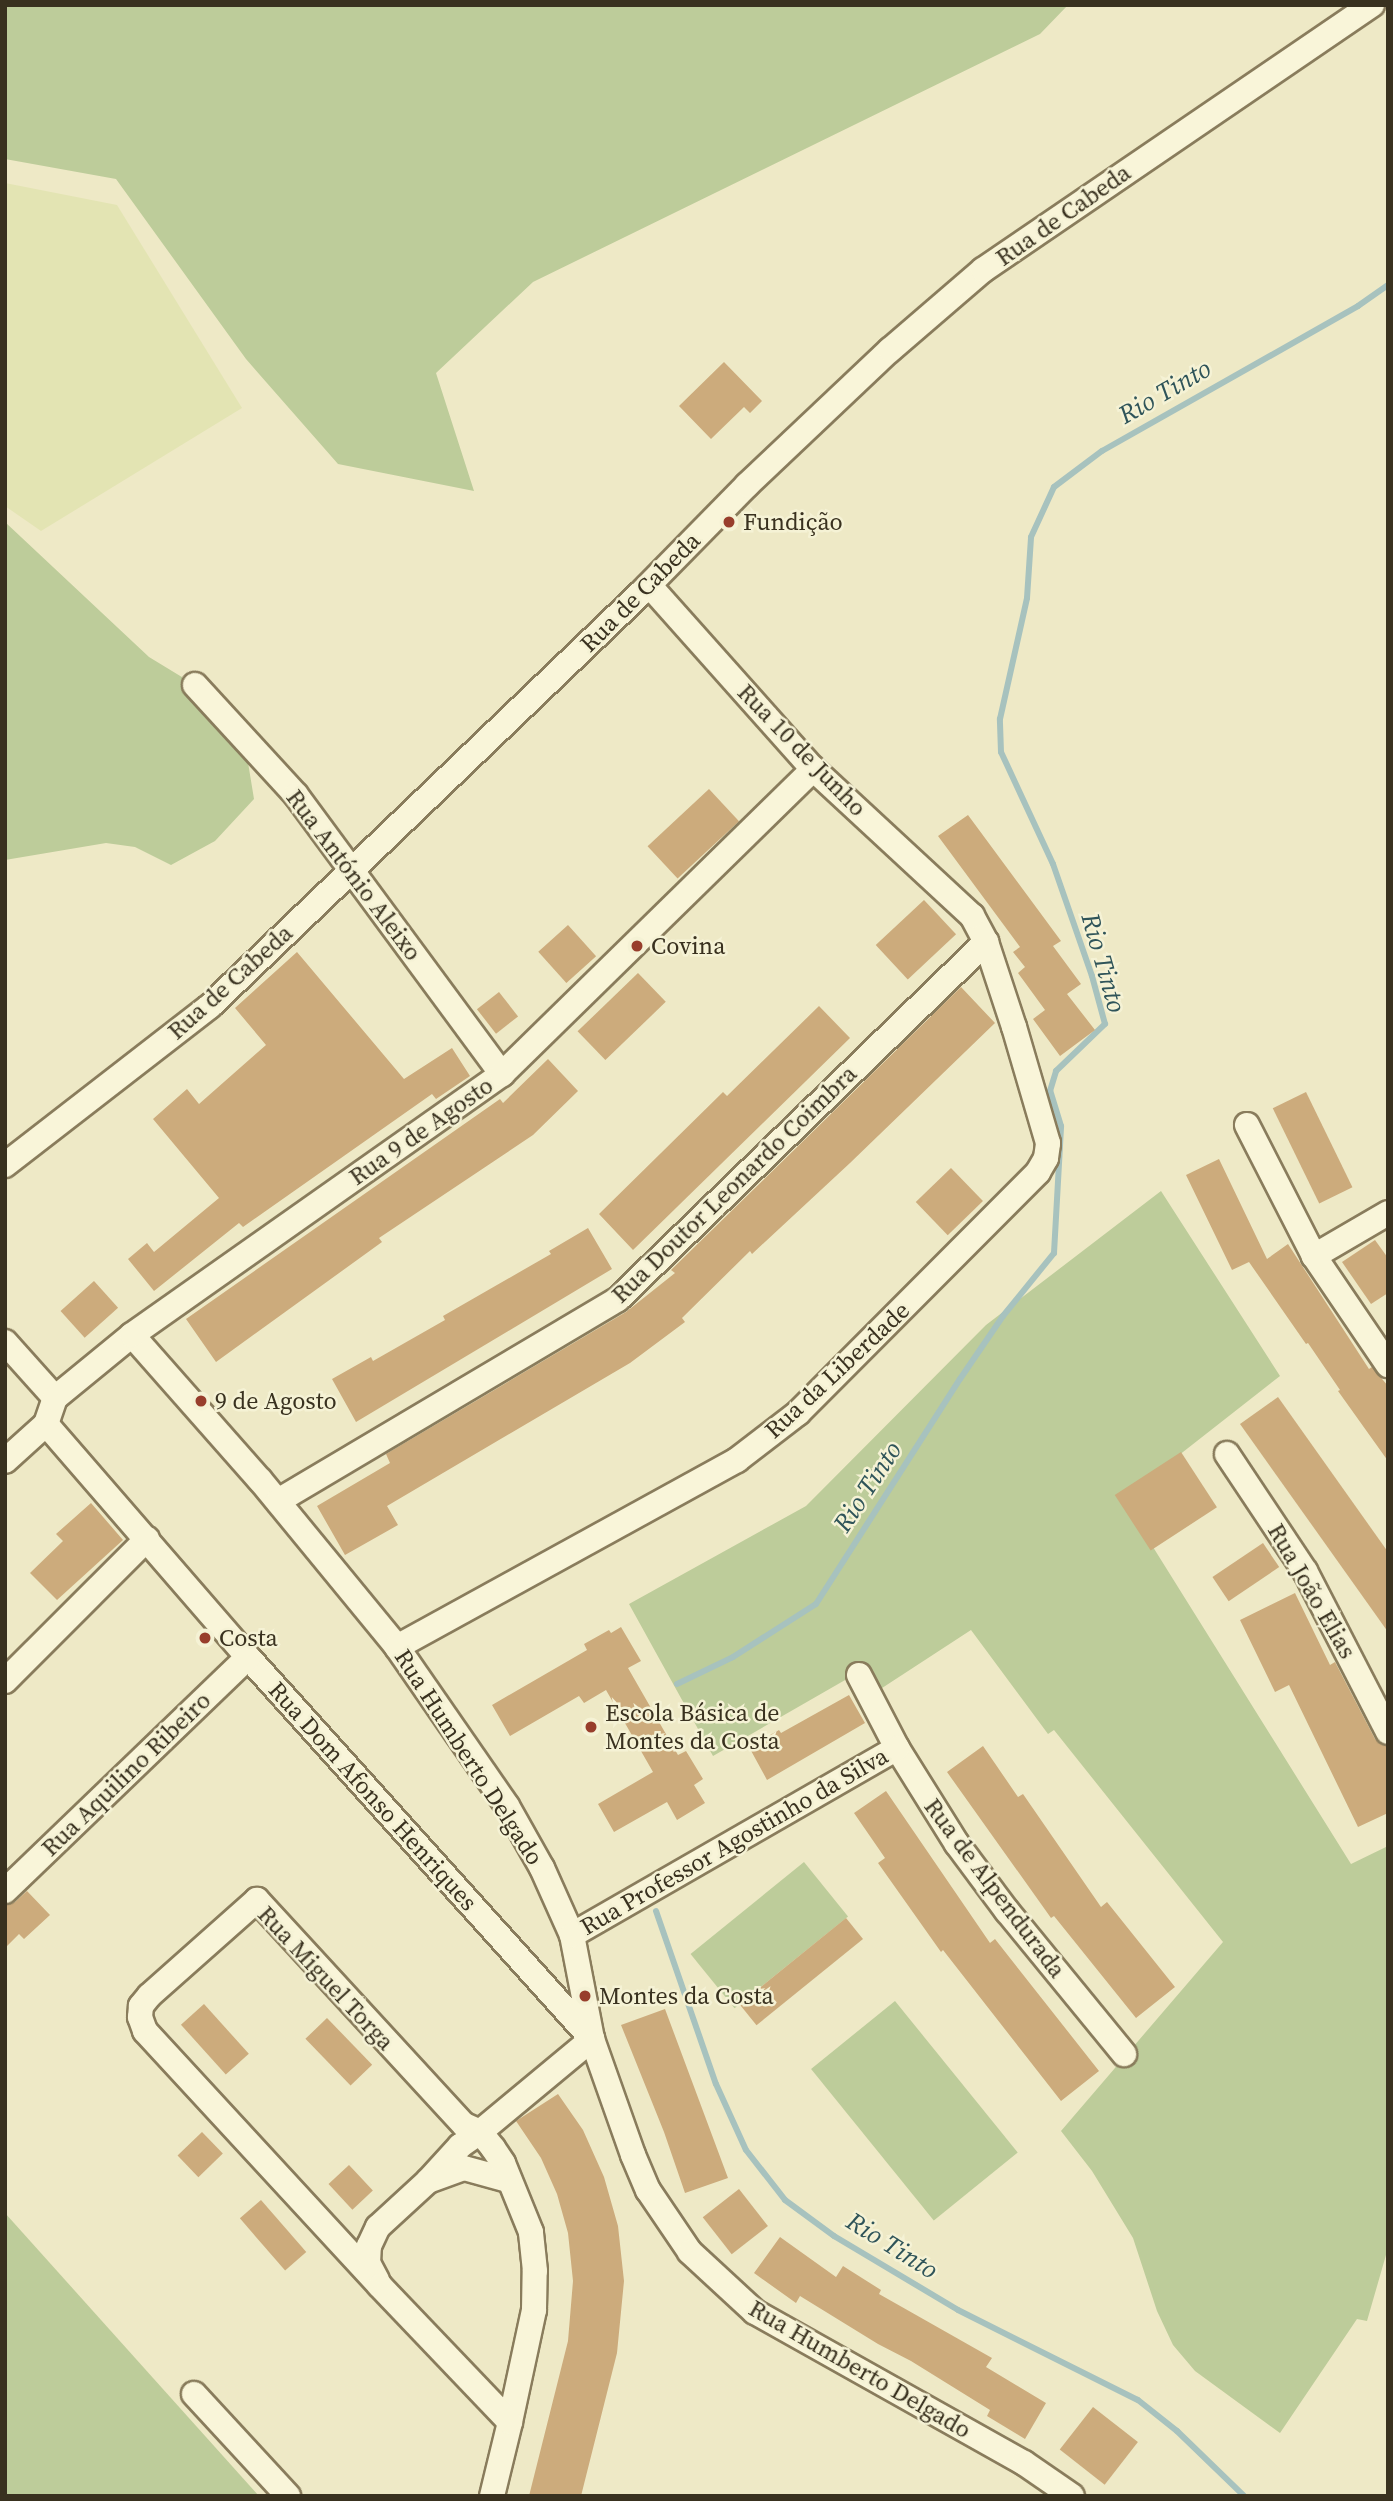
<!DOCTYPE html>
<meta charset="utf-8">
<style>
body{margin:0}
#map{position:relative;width:1393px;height:2501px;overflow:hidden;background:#eee9c6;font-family:"Source Serif 4",serif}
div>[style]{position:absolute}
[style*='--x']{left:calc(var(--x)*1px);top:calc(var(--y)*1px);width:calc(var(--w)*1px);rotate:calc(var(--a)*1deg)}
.farmland>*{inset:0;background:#e3e4b3}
.green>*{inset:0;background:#bdcc9a;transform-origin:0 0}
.stream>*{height:6px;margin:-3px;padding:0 3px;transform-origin:3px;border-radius:3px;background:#a7c2be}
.building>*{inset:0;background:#ccab7c;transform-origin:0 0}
.roads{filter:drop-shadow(2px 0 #897c5c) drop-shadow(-2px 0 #897c5c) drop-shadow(0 2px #897c5c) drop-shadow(0 -2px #897c5c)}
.minor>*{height:24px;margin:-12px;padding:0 12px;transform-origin:12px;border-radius:12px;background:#f9f5d9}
.dots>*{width:19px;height:19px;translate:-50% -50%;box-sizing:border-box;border:4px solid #f5f2d5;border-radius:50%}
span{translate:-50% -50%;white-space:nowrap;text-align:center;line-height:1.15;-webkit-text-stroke:5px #f5f2d5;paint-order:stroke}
.street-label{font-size:24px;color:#39311f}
.poi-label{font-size:24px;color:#39311f}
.left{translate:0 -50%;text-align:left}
.water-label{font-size:26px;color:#2f5459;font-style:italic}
.frame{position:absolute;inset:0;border:7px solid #39311f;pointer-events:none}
</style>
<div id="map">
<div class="farmland">
<i style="clip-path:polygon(5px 183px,117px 205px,242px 408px,41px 531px,5px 506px)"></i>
</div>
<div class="green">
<i style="clip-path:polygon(5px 5px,1068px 5px,1040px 34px,533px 282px,436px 373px,474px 491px,338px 464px,246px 359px,116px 179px,5px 159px)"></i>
<i style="clip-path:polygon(5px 522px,149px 657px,195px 685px,244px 738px,254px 799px,215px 841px,171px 865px,135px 847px,106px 843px,5px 860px)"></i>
<i style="clip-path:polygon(1161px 1191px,1280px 1376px,1123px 1499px,1351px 1864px,1388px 1846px,1388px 2248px,1367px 2321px,1357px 2319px,1280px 2433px,1195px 2371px,1173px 2345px,1157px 2311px,1133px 2238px,1092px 2171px,1061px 2131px,1223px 1942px,1054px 1730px,1048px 1734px,971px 1630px,879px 1690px,866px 1668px,713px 1756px,629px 1604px,806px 1506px,986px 1325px)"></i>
<i style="left:804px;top:1862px;width:70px;height:146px;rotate:51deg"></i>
<i style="left:895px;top:2001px;width:195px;height:108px;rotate:51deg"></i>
<i style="clip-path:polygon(5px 2213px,259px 2496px,5px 2496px)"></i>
</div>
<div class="stream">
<i style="--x:677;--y:1684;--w:62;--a:-25.7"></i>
<i style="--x:733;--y:1657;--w:98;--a:-32.6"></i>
<i style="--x:816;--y:1604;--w:267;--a:-57.4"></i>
<i style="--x:960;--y:1379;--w:76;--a:-55.7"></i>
<i style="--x:1003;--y:1316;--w:81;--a:-51"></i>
<i style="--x:1054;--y:1253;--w:127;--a:-86.8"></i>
<i style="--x:1061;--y:1126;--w:37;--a:-107"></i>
<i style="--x:1050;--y:1091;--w:21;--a:-73"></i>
<i style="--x:1056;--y:1071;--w:68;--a:-43.8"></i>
<i style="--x:1105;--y:1024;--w:50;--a:-105.2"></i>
<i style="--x:1092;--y:976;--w:119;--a:-109.2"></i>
<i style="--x:1053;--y:864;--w:123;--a:-114.9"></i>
<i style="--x:1001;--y:752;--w:33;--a:-92"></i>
<i style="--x:1000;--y:719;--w:124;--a:-77.4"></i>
<i style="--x:1027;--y:598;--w:61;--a:-86.2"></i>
<i style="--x:1031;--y:537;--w:55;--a:-65.3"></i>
<i style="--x:1054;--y:487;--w:60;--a:-36.9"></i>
<i style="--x:1102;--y:451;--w:294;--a:-29.5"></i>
<i style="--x:1358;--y:306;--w:37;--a:-35"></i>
<i style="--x:656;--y:1911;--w:183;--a:70.9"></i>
<i style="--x:716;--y:2084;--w:72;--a:65.6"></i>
<i style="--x:746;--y:2150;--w:63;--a:52"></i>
<i style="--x:785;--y:2200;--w:61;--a:36.3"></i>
<i style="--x:834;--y:2236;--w:144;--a:30.8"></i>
<i style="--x:958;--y:2310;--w:201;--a:26.6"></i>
<i style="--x:1138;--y:2400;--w:50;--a:38.5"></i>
<i style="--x:1177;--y:2431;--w:93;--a:44.1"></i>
</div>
<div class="building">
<i style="clip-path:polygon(724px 362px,762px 401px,750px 413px,744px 407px,711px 439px,679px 406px)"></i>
<i style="left:709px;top:789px;width:44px;height:84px;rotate:47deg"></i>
<i style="clip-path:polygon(968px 815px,1061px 941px,1053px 946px,1081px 984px,1067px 994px,1095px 1030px,1060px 1056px,1033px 1019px,1045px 1010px,1018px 973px,1025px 967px,1013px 952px,1020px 947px,938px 836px)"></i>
<i style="left:924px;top:900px;width:47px;height:66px;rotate:47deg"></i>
<i style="left:568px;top:925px;width:42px;height:40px;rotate:48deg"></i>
<i style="clip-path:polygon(297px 952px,404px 1079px,452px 1048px,470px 1076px,436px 1099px,432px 1094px,243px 1227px,239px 1223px,154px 1291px,128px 1259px,147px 1243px,154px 1252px,219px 1198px,153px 1119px,187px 1089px,199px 1104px,266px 1045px,235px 1008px)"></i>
<i style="left:638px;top:973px;width:40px;height:84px;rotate:46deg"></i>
<i style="clip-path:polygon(961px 987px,995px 1023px,850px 1163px,752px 1254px,750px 1251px,682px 1318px,685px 1322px,630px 1363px,387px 1506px,398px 1525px,345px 1555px,317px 1506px,390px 1463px,386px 1454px,626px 1312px,675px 1273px,671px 1270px)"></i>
<i style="left:499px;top:992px;width:31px;height:28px;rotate:52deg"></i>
<i style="clip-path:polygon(819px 1006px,850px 1038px,633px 1250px,599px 1214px,723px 1092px,727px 1096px)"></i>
<i style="clip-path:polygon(548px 1059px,578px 1091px,533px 1135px,379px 1238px,382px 1242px,216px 1362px,186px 1319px,500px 1099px,503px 1103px)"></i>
<i style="left:1306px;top:1092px;width:106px;height:37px;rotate:64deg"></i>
<i style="clip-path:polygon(1219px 1159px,1267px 1259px,1288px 1244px,1369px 1369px,1372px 1367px,1388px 1386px,1388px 1461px,1338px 1391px,1340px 1390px,1308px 1343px,1306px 1344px,1249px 1262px,1232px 1270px,1186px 1175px)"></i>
<i style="left:951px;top:1168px;width:46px;height:49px;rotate:46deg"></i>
<i style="clip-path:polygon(588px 1228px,612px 1269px,356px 1422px,332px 1379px,371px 1357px,373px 1361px,445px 1320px,443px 1316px,551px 1254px,549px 1251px)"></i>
<i style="clip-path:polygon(1375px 1240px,1388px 1258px,1388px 1293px,1371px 1304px,1342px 1262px)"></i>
<i style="left:94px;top:1281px;width:36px;height:45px;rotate:48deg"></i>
<i style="clip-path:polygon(1278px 1397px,1388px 1552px,1388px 1632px,1240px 1424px)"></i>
<i style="left:1181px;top:1452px;width:66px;height:79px;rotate:57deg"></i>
<i style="clip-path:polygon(91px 1503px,123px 1540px,57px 1600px,30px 1573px,63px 1541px,56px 1534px)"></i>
<i style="left:1263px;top:1543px;width:29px;height:61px;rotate:56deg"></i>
<i style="clip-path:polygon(1295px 1593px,1330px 1665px,1335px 1662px,1375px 1739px,1388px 1747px,1388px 1813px,1358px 1827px,1289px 1685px,1275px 1692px,1240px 1620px)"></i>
<i style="clip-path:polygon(621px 1627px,641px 1661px,628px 1668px,678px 1755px,686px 1751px,703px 1779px,694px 1785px,705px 1803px,677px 1820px,667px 1802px,614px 1832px,598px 1804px,653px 1772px,606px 1690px,584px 1703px,579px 1696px,510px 1736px,492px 1705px,587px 1650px,584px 1644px,609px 1630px,611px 1633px)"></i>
<i style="clip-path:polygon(849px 1695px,865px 1723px,767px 1780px,749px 1747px,779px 1730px,781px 1733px)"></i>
<i style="clip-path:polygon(983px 1746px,1018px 1797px,1023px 1794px,1101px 1907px,1107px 1902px,1175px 1987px,1136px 2018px,1054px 1916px,1051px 1918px,947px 1772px)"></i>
<i style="clip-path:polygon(886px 1791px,990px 1943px,995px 1939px,1099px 2071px,1061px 2101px,943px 1950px,941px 1952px,878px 1863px,885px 1858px,854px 1813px)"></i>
<i style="clip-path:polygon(27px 1891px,50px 1915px,24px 1939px,19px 1934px,5px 1948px,5px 1905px,15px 1902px)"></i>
<i style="left:846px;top:1918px;width:27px;height:137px;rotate:51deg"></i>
<i style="left:204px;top:2004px;width:67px;height:31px;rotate:48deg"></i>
<i style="clip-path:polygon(665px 2009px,728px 2178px,685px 2193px,664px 2132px,621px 2025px)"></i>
<i style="left:327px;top:2018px;width:65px;height:30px;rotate:46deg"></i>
<i style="clip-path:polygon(558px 2094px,583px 2130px,604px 2177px,618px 2226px,624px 2281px,617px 2353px,581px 2496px,529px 2496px,568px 2341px,573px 2281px,568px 2233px,557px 2194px,541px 2158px,516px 2121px)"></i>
<i style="left:202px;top:2132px;width:30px;height:34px;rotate:46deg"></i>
<i style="left:349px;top:2165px;width:35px;height:28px;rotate:47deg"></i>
<i style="left:739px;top:2189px;width:47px;height:46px;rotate:52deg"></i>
<i style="left:261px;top:2200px;width:69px;height:28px;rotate:49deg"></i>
<i style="clip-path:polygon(780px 2237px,836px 2277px,843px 2266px,881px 2290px,879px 2294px,992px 2358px,986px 2367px,1046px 2403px,1025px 2439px,987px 2416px,990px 2410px,911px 2361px,878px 2344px,800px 2296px,796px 2303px,754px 2273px)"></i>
<i style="left:1093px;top:2407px;width:57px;height:54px;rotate:38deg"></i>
</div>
<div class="roads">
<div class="minor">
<i style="--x:195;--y:685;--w:149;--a:47.4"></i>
<i style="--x:296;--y:795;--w:347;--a:53.6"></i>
<i style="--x:1247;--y:1125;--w:147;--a:62.9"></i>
<i style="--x:5;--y:1165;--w:259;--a:-37.8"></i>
<i style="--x:210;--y:1006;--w:598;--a:-43.78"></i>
<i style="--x:642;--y:592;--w:150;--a:-45.5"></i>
<i style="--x:747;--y:485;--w:197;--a:-43.4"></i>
<i style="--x:890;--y:350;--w:123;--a:-40.7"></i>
<i style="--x:983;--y:270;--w:471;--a:-34.3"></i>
<i style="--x:1388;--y:1213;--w:86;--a:149.8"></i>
<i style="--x:1314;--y:1256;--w:132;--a:55.8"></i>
<i style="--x:132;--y:1335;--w:193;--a:48.6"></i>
<i style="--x:260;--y:1480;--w:216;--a:50.6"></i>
<i style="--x:397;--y:1647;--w:193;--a:55.3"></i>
<i style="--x:507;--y:1806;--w:71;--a:60.6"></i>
<i style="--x:542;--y:1868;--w:73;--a:65.9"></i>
<i style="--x:572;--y:1935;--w:106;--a:79.1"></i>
<i style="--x:592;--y:2039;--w:123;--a:70.5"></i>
<i style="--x:633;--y:2155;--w:38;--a:67"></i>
<i style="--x:648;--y:2190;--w:75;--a:55.9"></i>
<i style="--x:690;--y:2252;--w:88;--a:42.7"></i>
<i style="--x:755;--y:2312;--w:308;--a:29.3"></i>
<i style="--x:1024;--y:2463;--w:58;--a:34.5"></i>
<i style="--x:5;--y:1342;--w:75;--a:48.2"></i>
<i style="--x:46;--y:1424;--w:308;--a:49.1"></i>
<i style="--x:248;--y:1657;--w:513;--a:48"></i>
<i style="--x:1227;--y:1454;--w:141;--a:56.3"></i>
<i style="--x:1305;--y:1571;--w:181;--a:62.7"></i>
<i style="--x:5;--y:1461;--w:55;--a:-42.1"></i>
<i style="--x:46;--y:1424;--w:28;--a:-71"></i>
<i style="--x:55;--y:1398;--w:99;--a:-39.3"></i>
<i style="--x:132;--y:1335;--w:453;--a:-35.2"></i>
<i style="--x:502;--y:1074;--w:436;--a:-44.4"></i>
<i style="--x:278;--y:1501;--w:395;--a:-30.7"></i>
<i style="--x:618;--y:1299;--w:513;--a:-44.13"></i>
<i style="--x:397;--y:1647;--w:388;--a:-28.8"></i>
<i style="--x:737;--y:1460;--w:77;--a:-37.6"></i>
<i style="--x:798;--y:1413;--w:340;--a:-45.1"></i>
<i style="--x:1038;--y:1172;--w:16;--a:-60"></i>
<i style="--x:1046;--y:1158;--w:15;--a:-82"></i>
<i style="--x:1048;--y:1143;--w:121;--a:-106.3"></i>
<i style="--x:1014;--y:1027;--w:89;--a:-108.2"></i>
<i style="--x:986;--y:942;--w:30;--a:-118"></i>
<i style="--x:972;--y:916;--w:217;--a:-137.2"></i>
<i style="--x:813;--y:769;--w:246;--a:-131.7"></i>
<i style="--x:859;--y:1675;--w:82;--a:62.5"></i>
<i style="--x:897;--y:1748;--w:113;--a:58"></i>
<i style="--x:957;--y:1844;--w:84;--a:53.3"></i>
<i style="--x:1007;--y:1911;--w:185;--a:50.7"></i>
<i style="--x:5;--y:1681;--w:201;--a:-45"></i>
<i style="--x:5;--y:1891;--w:337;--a:-43.9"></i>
<i style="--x:572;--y:1935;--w:375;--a:-29.9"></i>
<i style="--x:428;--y:2181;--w:47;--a:-47.6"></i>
<i style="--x:460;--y:2146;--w:24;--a:-35"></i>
<i style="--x:480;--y:2132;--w:146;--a:-39.7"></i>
<i style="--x:377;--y:2280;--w:19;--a:-118"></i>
<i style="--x:368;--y:2263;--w:17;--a:-87"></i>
<i style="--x:369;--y:2246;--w:21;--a:-65"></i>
<i style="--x:378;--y:2227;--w:68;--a:-42.6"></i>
<i style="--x:428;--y:2181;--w:38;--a:-20"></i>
<i style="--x:464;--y:2168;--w:46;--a:15.3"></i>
<i style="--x:194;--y:2394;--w:139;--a:47.3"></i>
<i style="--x:492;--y:2496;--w:76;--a:-76.3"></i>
<i style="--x:510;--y:2422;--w:115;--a:-77.9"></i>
<i style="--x:534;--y:2310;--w:39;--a:-89"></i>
<i style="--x:535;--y:2271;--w:39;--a:-96"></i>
<i style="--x:531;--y:2232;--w:74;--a:-112.1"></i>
<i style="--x:503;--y:2163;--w:18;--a:-124"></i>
<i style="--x:493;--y:2148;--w:21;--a:-129"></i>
<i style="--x:480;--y:2132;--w:17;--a:-156"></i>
<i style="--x:464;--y:2125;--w:306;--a:-132.6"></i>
<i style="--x:257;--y:1900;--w:144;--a:138.4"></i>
<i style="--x:149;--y:1996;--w:13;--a:129"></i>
<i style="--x:141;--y:2006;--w:11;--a:95"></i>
<i style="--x:140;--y:2017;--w:15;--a:70"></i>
<i style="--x:145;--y:2031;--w:347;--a:47.3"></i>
<i style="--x:380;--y:2286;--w:188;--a:46.3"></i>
</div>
</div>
<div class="dots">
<i style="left:729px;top:522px;background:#983e2c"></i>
<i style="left:637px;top:946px;background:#983e2c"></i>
<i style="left:201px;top:1401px;background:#983e2c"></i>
<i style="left:205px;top:1638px;background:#983e2c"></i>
<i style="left:591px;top:1727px;background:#983e2c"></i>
<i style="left:585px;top:1996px;background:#983e2c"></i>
</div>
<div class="street-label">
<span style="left:1063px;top:215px;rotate:-35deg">Rua de Cabeda</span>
<span style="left:640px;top:592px;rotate:-45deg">Rua de Cabeda</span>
<span style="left:802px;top:750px;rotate:46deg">Rua 10 de Junho</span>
<span style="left:354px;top:875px;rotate:53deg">Rua António Aleixo</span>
<span style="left:230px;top:982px;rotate:-42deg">Rua de Cabeda</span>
<span style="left:421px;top:1131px;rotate:-35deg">Rua 9 de Agosto</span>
<span style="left:734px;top:1184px;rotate:-44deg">Rua Doutor Leonardo Coimbra</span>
<span style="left:837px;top:1370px;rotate:-43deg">Rua da Liberdade</span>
<span style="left:1312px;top:1591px;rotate:60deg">Rua João Elias</span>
<span style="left:469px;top:1757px;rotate:57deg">Rua Humberto Delgado</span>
<span style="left:126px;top:1774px;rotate:-44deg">Rua Aquilino Ribeiro</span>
<span style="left:373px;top:1796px;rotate:48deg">Rua Dom Afonso Henriques</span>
<span style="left:734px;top:1841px;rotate:-30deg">Rua Professor Agostinho da Silva</span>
<span style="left:995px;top:1888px;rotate:53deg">Rua de Alpendurada</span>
<span style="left:326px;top:1978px;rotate:47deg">Rua Miguel Torga</span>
<span style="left:860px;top:2369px;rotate:30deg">Rua Humberto Delgado</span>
</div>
<div class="poi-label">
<span class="left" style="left:743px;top:522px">Fundição</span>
<span class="left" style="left:651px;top:946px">Covina</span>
<span class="left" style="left:215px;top:1401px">9 de Agosto</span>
<span class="left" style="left:219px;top:1638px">Costa</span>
<span class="left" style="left:605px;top:1727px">Escola Básica de<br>Montes da Costa</span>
<span class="left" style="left:599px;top:1996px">Montes da Costa</span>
</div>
<div class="water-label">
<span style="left:1165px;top:392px;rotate:-30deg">Rio Tinto</span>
<span style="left:1103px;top:963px;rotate:74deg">Rio Tinto</span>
<span style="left:868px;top:1487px;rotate:-57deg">Rio Tinto</span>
<span style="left:892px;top:2246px;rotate:32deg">Rio Tinto</span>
</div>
<div class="frame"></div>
</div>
